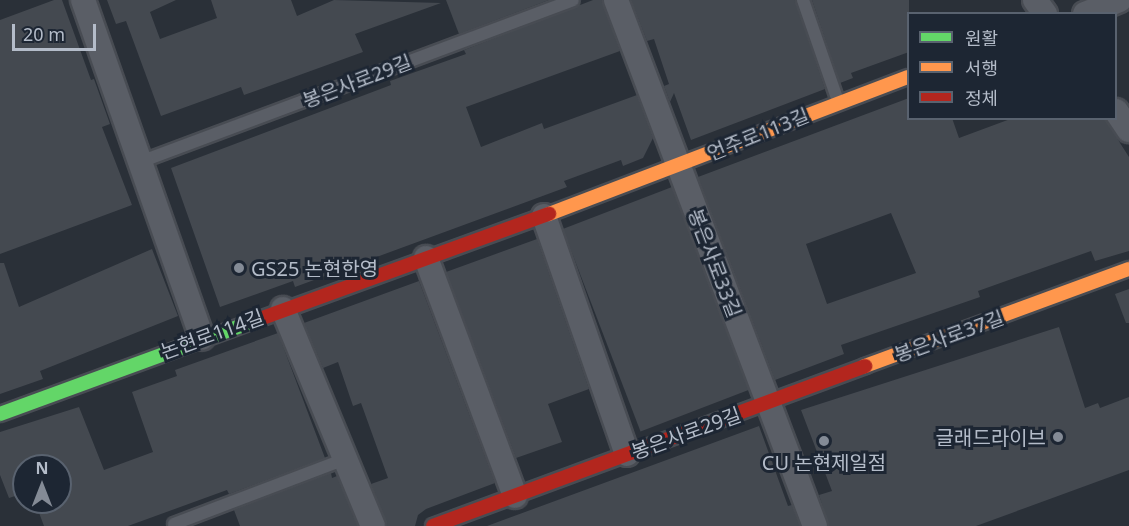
<!DOCTYPE html>
<meta charset="utf-8">
<style>
body{margin:0}
#map{position:relative;width:1129px;height:526px;overflow:hidden;background:#2a3038;font-family:"Noto Sans","Noto Sans KR",sans-serif}
div>[style]{position:absolute}
[style*='--x']{left:calc(var(--x)*1px);top:calc(var(--y)*1px);width:calc(var(--w)*1px);rotate:calc(var(--a)*1deg)}
.building>*{inset:0;background:#444950;transform-origin:0 0}
.roads{filter:drop-shadow(2px 0 #484c53) drop-shadow(-2px 0 #484c53) drop-shadow(0 2px #484c53) drop-shadow(0 -2px #484c53)}
.lane>*{height:12px;margin:-6px;padding:0 6px;transform-origin:6px;border-radius:6px;background:#5a5e66}
.street>*{height:24px;margin:-12px;padding:0 12px;transform-origin:12px;border-radius:12px;background:#5a5e66}
.fast>*{height:14px;margin:-7px;padding:0 7px;transform-origin:7px;border-radius:7px;background:#63d668}
.slow>*{height:14px;margin:-7px;padding:0 7px;transform-origin:7px;border-radius:7px;background:#ff974d}
.jam>*{height:14px;margin:-7px;padding:0 7px;transform-origin:7px;border-radius:7px;background:#b3261e}
.dots>*{width:16px;height:16px;translate:-50% -50%;box-sizing:border-box;border:3px solid #1d2633;border-radius:50%}
span{translate:-50% -50%;white-space:nowrap;text-align:center;line-height:1.15;-webkit-text-stroke:6px #1d2633;paint-order:stroke}
.street-label{font-size:20px;color:#b4bcc9}
.poi-label{font-size:20px;color:#b4bcc9}
.left{translate:0 -50%;text-align:left}
.right{translate:-100% -50%;text-align:right}
.legend{position:absolute;left:907px;top:12px;width:210px;height:108px;box-sizing:border-box;background:#1d2633;border:2px solid #59626f;margin:0;padding:8px 10px;list-style:none;font-size:18px;color:#b4bcc9}
.legend li{display:flex;align-items:center;gap:12px;height:30px}
.legend b{width:30px;border:2px solid #59626f}
.north{position:absolute;left:12px;top:454px;width:60px;height:60px;box-sizing:border-box;background:#1d2633;border:2px solid #59626f;border-radius:50%;rotate:0deg;font-size:16px;font-weight:700;line-height:24px;text-align:center;color:#b4bcc9}
.north::after{content:'';display:block;margin:auto;width:21px;height:27px;background:#848b96;clip-path:polygon(50% 0,100% 100%,50% 72%,0 100%)}
.scale{position:absolute;left:12px;top:24px;width:84px;height:27px;box-sizing:border-box;border:3px solid #b4bcc9;border-top:0;padding-left:8px;font-size:18px;line-height:21px;white-space:nowrap;color:#b4bcc9;-webkit-text-stroke:4px #1d2633;paint-order:stroke}
</style>
<div id="map">
<div class="building">
<i style="clip-path:polygon(54px 0,62px 0,91px 80px,94px 79px,110px 124px,102px 127px,132px 205px,0 254px,0 20px)"></i>
<i style="clip-path:polygon(107px 0,176px 0,150px 12px,160px 39px,217px 18px,211px 0,291px 0,297px 16px,334px 0,441px 3px,355px 34px,363px 52px,244px 95px,241px 87px,161px 116px,126px 21px,116px 24px)"></i>
<i style="clip-path:polygon(446px 0,549px 0,459px 34px)"></i>
<i style="clip-path:polygon(593px 0,602px 0,620px 51px,466px 107px,481px 147px,542px 123px,544px 129px,637px 95px,653px 138px,643px 158px,623px 166px,621px 160px,564px 181px,567px 187px,295px 287px,293px 281px,220px 307px,171px 168px,391px 85px,390px 81px,466px 54px,464px 50px)"></i>
<i style="clip-path:polygon(631px 0,795px 0,825px 89px,691px 140px,674px 93px,670px 102px,664px 86px,669px 84px,654px 39px,647px 41px)"></i>
<i style="clip-path:polygon(812px 0,909px 0,909px 52px,851px 73px,853px 78px,840px 83px)"></i>
<i style="clip-path:polygon(evenodd,909px 98px,909px 118px,952px 118px,959px 138px,1013px 118px,1104px 118px,1129px 157px,1129px 251px,1095px 261px,1091px 251px,978px 291px,980px 297px,841px 345px,844px 354px,775px 380px,698px 177px,909px 98px,891px 213px,916px 273px,827px 304px,806px 244px,891px 213px)"></i>
<i style="left:672px;top:187px;width:217px;height:117px;rotate:69deg"></i>
<i style="clip-path:polygon(537px 239px,589px 389px,548px 404px,562px 442px,516px 458px,446px 272px)"></i>
<i style="clip-path:polygon(152px 249px,178px 316px,40px 371px,43px 379px,0 394px,0 263px,4px 263px,19px 307px)"></i>
<i style="clip-path:polygon(419px 281px,495px 483px,426px 509px,418px 515px,415px 526px,387px 526px,371px 484px,388px 478px,361px 403px,353px 406px,338px 362px,323px 368px,304px 323px)"></i>
<i style="clip-path:polygon(1129px 289px,1129px 323px,1126px 323px,1115px 294px)"></i>
<i style="clip-path:polygon(1059px 327px,1085px 408px,1098px 403px,1100px 408px,1129px 397px,1129px 470px,976px 526px,829px 526px,819px 495px,832px 491px,801px 410px)"></i>
<i style="clip-path:polygon(278px 333px,325px 458px,229px 494px,227px 490px,128px 526px,44px 526px,35px 502px,60px 502px,60px 466px,24px 466px,24px 493px,9px 498px,0 475px,0 432px,79px 407px,104px 470px,153px 452px,132px 392px,177px 376px,175px 370px)"></i>
<i style="clip-path:polygon(759px 426px,788px 506px,792px 505px,800px 526px,487px 526px)"></i>
<i style="clip-path:polygon(331px 473px,332px 478px,337px 476px,358px 526px,240px 526px,234px 510px)"></i>
</div>
<div class="roads">
<div class="lane">
<i style="--x:803;--y:0;--w:107;--a:70.9"></i>
<i style="--x:140;--y:162;--w:462;--a:-20.5"></i>
<i style="--x:174;--y:524;--w:183;--a:-20.8"></i>
</div>
<div class="street">
<i style="--x:83;--y:0;--w:358;--a:70.6"></i>
<i style="--x:616;--y:0;--w:562;--a:69.28"></i>
<i style="--x:1035;--y:0;--w:17;--a:54"></i>
<i style="--x:1085;--y:14;--w:37;--a:-22"></i>
<i style="--x:1116;--y:111;--w:23;--a:56"></i>
<i style="--x:544;--y:216;--w:252;--a:70.8"></i>
<i style="--x:426;--y:258;--w:254;--a:69.5"></i>
<i style="--x:283;--y:309;--w:235;--a:67.5"></i>
</div>
<div class="fast">
<i style="--x:0;--y:414;--w:274;--a:-20.1"></i>
</div>
<div class="slow">
<i style="--x:549;--y:214;--w:384;--a:-20.9"></i>
<i style="--x:865;--y:366;--w:281;--a:-20.2"></i>
</div>
<div class="jam">
<i style="--x:257;--y:320;--w:311;--a:-20"></i>
<i style="--x:433;--y:526;--w:461;--a:-20.3"></i>
</div>
</div>
<div class="dots">
<i style="left:239px;top:268px;background:#848b96"></i>
<i style="left:1058px;top:437px;background:#848b96"></i>
<i style="left:824px;top:441px;background:#848b96"></i>
</div>
<div class="street-label">
<span style="left:357px;top:81px;rotate:-21deg">봉은사로29길</span>
<span style="left:758px;top:134px;rotate:-22deg">언주로113길</span>
<span style="left:715px;top:263px;rotate:69deg">봉은사로33길</span>
<span style="left:212px;top:334px;rotate:-20deg">논현로114길</span>
<span style="left:949px;top:336px;rotate:-20deg">봉은사로37길</span>
<span style="left:686px;top:433px;rotate:-20deg">봉은사로29길</span>
</div>
<div class="poi-label">
<span class="left" style="left:251px;top:268px">GS25 논현한영</span>
<span class="right" style="left:1046px;top:437px">글래드라이브</span>
<span style="left:824px;top:462px">CU 논현제일점</span>
</div>
<ul class="legend">
<li><b style="height:8px;background:#63d668"></b>원활</li>
<li><b style="height:8px;background:#ff974d"></b>서행</li>
<li><b style="height:8px;background:#b3261e"></b>정체</li>
</ul>
<div class="north">N</div>
<div class="scale">20 m</div>
</div>
